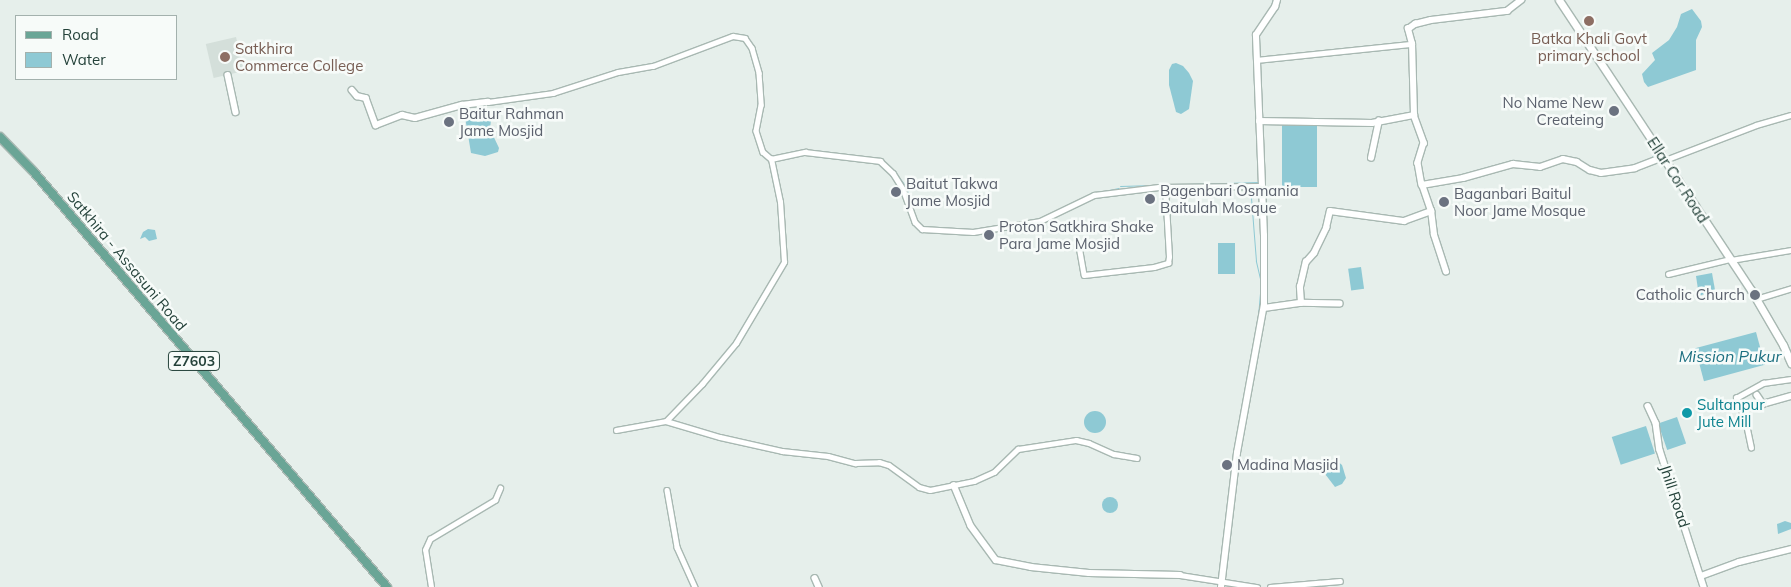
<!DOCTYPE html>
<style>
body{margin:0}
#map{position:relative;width:1791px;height:587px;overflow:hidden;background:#e6efeb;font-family:Mulish,sans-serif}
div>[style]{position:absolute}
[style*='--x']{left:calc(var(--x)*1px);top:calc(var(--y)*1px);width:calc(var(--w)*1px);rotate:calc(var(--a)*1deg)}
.built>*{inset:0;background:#d4dfda;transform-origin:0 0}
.water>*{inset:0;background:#8ec9d4;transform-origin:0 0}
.round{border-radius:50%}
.stream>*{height:1px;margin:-0.5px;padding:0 0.5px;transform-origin:0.5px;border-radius:0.5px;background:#8ec9d4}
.roads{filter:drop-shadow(1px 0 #a8b8b2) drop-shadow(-1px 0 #a8b8b2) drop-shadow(0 1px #a8b8b2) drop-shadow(0 -1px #a8b8b2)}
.minor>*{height:4.5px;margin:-2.25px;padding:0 2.25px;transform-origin:2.25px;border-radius:2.25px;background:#fff}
.tertiary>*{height:5.5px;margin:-2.75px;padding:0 2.75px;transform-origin:2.75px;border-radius:2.75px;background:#fff}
.secondary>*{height:7px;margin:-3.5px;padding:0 3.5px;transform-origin:3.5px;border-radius:3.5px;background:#fff}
.primary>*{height:8px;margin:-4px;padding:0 4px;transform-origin:4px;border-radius:4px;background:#6aa596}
.dots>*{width:14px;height:14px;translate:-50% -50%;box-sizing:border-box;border:2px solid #f7fbf9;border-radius:50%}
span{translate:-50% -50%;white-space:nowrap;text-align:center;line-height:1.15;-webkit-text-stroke:5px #f7fbf9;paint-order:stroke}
.shield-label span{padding:1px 4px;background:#f7fbf9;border:1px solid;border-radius:4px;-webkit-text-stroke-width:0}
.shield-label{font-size:14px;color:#24423a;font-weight:700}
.education-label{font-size:15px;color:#785e54}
.left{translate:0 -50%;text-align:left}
.worship-label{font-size:15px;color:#5b616d}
.right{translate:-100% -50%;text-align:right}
.street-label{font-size:15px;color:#24423a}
.culture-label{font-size:15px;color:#0d838f}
.water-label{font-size:16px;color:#1c6f80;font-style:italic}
.legend{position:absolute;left:15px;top:15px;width:162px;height:65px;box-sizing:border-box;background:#f7fbf9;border:1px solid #a3b1ad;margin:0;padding:6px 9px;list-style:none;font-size:15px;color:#24423a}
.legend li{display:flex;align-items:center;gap:10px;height:25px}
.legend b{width:25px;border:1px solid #a3b1ad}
</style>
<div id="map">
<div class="built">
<i style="left:236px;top:37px;width:35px;height:31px;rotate:77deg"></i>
</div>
<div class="water">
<i style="clip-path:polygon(1692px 9px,1701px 21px,1702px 27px,1696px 40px,1696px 70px,1648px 87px,1644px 82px,1642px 74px,1655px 60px,1652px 53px,1669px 40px,1677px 27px,1681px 14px)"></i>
<i style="clip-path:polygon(1176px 63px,1183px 66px,1189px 73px,1193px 81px,1189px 109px,1181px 114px,1176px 112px,1169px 85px,1169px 70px,1172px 64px)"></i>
<i style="clip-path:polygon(474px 109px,491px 120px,490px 129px,499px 148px,498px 152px,485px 156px,471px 153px,465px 117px,470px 110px)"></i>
<i style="left:1282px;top:123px;width:35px;height:64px"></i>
<i style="clip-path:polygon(148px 229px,155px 230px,157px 239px,149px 241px,145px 237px,140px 239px,143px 232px)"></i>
<i style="left:1218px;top:243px;width:17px;height:31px"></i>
<i style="left:1361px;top:267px;width:22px;height:13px;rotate:82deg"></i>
<i style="clip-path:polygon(1712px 273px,1715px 290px,1699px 296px,1696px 276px)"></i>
<i style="left:1756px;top:332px;width:34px;height:63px;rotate:75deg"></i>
<i class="round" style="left:1084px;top:411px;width:22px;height:22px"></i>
<i style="left:1677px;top:417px;width:28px;height:20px;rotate:71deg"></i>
<i style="left:1646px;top:426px;width:29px;height:36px;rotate:72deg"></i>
<i style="clip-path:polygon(1336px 460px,1342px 465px,1346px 478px,1342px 484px,1335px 487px,1322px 470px,1328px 463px)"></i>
<i class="round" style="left:1102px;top:497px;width:16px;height:16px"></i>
<i style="clip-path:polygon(1785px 521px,1791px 523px,1791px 529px,1778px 534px,1777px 524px)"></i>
</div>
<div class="stream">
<i style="--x:1685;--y:150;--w:57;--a:-20.7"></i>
<i style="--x:1649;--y:160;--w:11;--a:-49"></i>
<i style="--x:898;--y:176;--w:15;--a:53"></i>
<i style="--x:907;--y:188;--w:11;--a:80"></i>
<i style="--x:1120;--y:186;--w:139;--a:-1.6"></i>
<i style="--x:1095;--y:193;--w:24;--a:-12"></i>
<i style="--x:1061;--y:209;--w:13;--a:-27"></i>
<i style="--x:1050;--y:214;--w:8;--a:-30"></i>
<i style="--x:1033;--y:220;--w:11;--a:-15"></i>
<i style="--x:1240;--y:421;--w:107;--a:-80.3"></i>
<i style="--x:1258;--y:316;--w:33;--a:-85"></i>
<i style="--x:1261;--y:283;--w:23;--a:-103"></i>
<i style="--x:1256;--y:261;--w:64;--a:-94.5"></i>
<i style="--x:1070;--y:439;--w:8;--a:-7"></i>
<i style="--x:1078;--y:438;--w:28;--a:19"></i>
<i style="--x:1107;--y:449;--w:14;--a:17"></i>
<i style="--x:1129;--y:454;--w:7;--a:8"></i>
</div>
<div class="roads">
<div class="minor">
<i style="--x:1256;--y:60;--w:157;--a:-5.9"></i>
<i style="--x:488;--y:102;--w:66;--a:-7.9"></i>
<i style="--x:553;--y:93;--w:68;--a:-17.9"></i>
<i style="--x:618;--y:72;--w:36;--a:-10"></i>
<i style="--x:653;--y:66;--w:85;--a:-20.6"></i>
<i style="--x:733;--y:36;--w:12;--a:9"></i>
<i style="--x:745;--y:38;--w:12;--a:55"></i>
<i style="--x:752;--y:48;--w:26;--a:74"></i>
<i style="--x:759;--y:73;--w:32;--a:86"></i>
<i style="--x:761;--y:105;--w:26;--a:101"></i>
<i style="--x:756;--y:131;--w:22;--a:72"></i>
<i style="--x:763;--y:152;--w:11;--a:41"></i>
<i style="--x:771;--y:159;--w:35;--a:-12"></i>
<i style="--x:805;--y:152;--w:76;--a:6.8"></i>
<i style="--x:880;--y:161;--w:18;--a:43"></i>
<i style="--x:893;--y:173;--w:19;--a:58"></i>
<i style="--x:903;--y:189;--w:35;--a:70"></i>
<i style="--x:915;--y:222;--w:10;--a:45"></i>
<i style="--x:922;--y:229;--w:51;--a:3.4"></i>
<i style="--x:973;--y:232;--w:68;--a:-9.3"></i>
<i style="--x:1040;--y:221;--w:60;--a:-25.7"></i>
<i style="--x:1094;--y:195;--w:65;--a:-7"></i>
<i style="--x:1159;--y:187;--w:103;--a:-0.6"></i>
<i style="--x:1665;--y:160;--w:97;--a:-21"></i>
<i style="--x:1756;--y:125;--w:36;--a:-16"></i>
<i style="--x:1079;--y:246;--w:29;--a:80"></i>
<i style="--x:1084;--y:275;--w:70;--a:-6.5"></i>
<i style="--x:1154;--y:267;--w:15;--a:-16"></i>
<i style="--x:1168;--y:263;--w:6;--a:-81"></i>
<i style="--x:1169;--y:257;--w:70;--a:-93.3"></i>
<i style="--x:1731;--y:260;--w:61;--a:-9.5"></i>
<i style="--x:1668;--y:274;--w:64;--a:-13.6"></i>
<i style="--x:1756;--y:299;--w:37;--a:-17"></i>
<i style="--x:666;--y:421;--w:52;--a:-45.8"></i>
<i style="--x:702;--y:384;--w:53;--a:-50.3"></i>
<i style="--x:736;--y:343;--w:94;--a:-59.3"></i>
<i style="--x:784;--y:262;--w:60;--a:-93.8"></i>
<i style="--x:780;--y:202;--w:44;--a:-101.8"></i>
<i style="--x:616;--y:430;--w:51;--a:-10.2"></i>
<i style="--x:666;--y:421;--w:56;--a:16.5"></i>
<i style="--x:720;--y:437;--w:64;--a:12.7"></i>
<i style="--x:782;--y:451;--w:46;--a:6.2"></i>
<i style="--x:828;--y:456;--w:28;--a:15"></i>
<i style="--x:855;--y:463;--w:24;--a:-2"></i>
<i style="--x:879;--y:462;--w:10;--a:17"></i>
<i style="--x:889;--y:465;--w:37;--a:36"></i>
<i style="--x:919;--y:487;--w:11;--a:15"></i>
<i style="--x:930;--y:490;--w:45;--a:-11.6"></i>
<i style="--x:974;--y:481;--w:22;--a:-24"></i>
<i style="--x:994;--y:472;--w:33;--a:-44"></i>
<i style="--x:1018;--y:449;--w:59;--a:-8.8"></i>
<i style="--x:1076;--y:440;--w:13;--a:13"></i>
<i style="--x:1089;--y:443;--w:27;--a:24"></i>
<i style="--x:1114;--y:454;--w:23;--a:10"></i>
<i style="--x:1751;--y:448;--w:29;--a:-102"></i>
<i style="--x:1745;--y:420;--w:24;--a:-112"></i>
<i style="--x:1736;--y:398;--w:31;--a:-29"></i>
<i style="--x:1763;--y:383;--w:28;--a:-8"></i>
<i style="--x:667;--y:490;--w:58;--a:80"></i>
<i style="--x:677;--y:547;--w:44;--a:65.8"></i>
<i style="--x:1180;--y:575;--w:78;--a:8.9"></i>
<i style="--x:431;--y:587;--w:37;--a:-99"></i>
<i style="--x:425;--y:550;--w:12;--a:-66"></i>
<i style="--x:430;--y:539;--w:76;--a:-31"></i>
<i style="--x:495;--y:500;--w:13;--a:-67"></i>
<i style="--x:1270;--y:587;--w:70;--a:-4.9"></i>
</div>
<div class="tertiary">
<i style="--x:228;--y:75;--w:38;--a:78"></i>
<i style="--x:352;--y:90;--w:8;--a:50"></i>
<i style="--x:357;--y:96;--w:9;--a:13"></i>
<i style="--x:366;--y:98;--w:29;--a:70"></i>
<i style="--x:376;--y:125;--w:28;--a:-21"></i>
<i style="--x:402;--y:115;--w:13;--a:13"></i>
<i style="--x:415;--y:118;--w:49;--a:-15.5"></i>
<i style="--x:462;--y:105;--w:26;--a:-7"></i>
<i style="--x:1414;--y:115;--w:71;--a:-91.6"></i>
<i style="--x:1412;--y:44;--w:16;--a:-105"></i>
<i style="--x:1408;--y:29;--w:9;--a:-36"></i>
<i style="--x:1415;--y:24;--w:16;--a:-14"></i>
<i style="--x:1431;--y:20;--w:77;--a:-6.8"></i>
<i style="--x:1507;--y:11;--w:18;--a:-38"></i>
<i style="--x:1259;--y:121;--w:113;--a:1"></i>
<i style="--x:1372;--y:123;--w:43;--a:-10.8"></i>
<i style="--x:1414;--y:115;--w:30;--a:70"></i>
<i style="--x:1424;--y:143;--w:21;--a:107"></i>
<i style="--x:1418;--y:163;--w:22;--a:80"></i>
<i style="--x:1371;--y:158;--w:38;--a:-78"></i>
<i style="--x:1446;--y:272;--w:39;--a:-108"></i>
<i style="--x:1434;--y:235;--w:24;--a:-97"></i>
<i style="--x:1431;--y:211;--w:28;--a:-109"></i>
<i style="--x:1422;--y:185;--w:42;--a:-9.7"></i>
<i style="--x:1463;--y:178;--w:52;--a:-15.6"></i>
<i style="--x:1513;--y:164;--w:27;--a:6"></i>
<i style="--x:1540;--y:167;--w:24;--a:-19"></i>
<i style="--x:1563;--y:159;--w:14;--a:12"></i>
<i style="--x:1577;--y:162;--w:15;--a:32"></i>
<i style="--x:1590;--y:170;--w:11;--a:15"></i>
<i style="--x:1601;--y:173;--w:34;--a:-8"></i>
<i style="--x:1635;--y:168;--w:30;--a:-21"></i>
<i style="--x:1340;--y:304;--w:39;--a:-179"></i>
<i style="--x:1301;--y:303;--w:16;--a:-94"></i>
<i style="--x:1300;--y:287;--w:26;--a:-77"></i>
<i style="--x:1306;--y:262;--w:12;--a:-48"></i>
<i style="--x:1314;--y:253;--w:28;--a:-64"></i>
<i style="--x:1326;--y:228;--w:17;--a:-77"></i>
<i style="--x:1330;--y:211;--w:75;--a:7.7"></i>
<i style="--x:1404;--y:221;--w:29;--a:-20"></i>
<i style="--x:1264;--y:308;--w:37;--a:-8"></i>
<i style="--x:1757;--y:395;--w:11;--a:56"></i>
<i style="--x:1763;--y:404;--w:29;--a:-16"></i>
<i style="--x:1648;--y:406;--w:19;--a:65"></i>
<i style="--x:1656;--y:423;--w:27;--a:82"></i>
<i style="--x:1660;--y:450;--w:144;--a:72.2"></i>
<i style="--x:954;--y:485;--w:44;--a:67.5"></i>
<i style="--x:971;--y:526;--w:42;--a:53.7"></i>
<i style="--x:996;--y:560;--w:36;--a:11"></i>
<i style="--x:1031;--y:567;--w:58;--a:5.9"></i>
<i style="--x:1089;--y:573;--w:91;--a:1.3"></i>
<i style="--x:1701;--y:576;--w:40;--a:-20.2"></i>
<i style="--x:1739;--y:562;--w:54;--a:-14"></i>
<i style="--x:815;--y:578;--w:10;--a:66"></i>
<i style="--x:1221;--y:587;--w:135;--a:-83.2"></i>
<i style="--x:1237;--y:453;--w:150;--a:-79.7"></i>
<i style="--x:1264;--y:305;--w:69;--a:-90"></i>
<i style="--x:1264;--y:236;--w:201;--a:-92.3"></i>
<i style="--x:1256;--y:35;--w:34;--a:-56"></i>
<i style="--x:1275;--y:7;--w:7;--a:-74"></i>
</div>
<div class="secondary">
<i style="--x:1559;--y:0;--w:348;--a:56.5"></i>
<i style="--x:1751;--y:290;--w:64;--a:59.8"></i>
<i style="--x:1783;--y:345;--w:20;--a:66"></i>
</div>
<div class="primary">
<i style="--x:0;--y:137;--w:47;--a:45.9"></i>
<i style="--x:33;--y:171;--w:546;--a:49.6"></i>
</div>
</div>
<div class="dots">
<i style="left:1589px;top:21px;background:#8d6e63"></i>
<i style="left:225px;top:57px;background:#8d6e63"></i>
<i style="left:1614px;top:111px;background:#6b7280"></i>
<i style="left:449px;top:122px;background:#6b7280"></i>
<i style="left:896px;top:192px;background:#6b7280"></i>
<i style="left:1150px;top:199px;background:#6b7280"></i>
<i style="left:1444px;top:202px;background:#6b7280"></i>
<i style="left:989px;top:235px;background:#6b7280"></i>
<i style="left:1755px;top:295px;background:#6b7280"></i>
<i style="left:1687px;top:413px;background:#0f9aa8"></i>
<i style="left:1227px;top:465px;background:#6b7280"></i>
</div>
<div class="shield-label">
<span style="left:194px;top:361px">Z7603</span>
</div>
<div class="education-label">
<span style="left:1589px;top:47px">Batka Khali Govt<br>primary school</span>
<span class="left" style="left:235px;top:57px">Satkhira<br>Commerce College</span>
</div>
<div class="worship-label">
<span class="right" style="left:1604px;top:111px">No Name New<br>Createing</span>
<span class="left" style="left:459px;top:122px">Baitur Rahman<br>Jame Mosjid</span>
<span class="left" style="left:906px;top:192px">Baitut Takwa<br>Jame Mosjid</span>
<span class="left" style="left:1160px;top:199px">Bagenbari Osmania<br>Baitulah Mosque</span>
<span class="left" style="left:1454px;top:202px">Baganbari Baitul<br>Noor Jame Mosque</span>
<span class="left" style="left:999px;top:235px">Proton Satkhira Shake<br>Para Jame Mosjid</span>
<span class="right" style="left:1745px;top:295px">Catholic Church</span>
<span class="left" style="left:1237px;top:465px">Madina Masjid</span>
</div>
<div class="street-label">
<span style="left:1678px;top:180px;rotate:57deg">Ellar Cor Road</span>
<span style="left:127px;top:261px;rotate:50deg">Satkhira - Assasuni Road</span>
<span style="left:1675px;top:496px;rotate:72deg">Jhill Road</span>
</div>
<div class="culture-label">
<span class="left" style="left:1697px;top:413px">Sultanpur<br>Jute Mill</span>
</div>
<div class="water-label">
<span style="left:1730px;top:356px">Mission Pukur</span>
</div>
<ul class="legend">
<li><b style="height:6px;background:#6aa596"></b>Road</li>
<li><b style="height:14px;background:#8ec9d4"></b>Water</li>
</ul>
</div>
